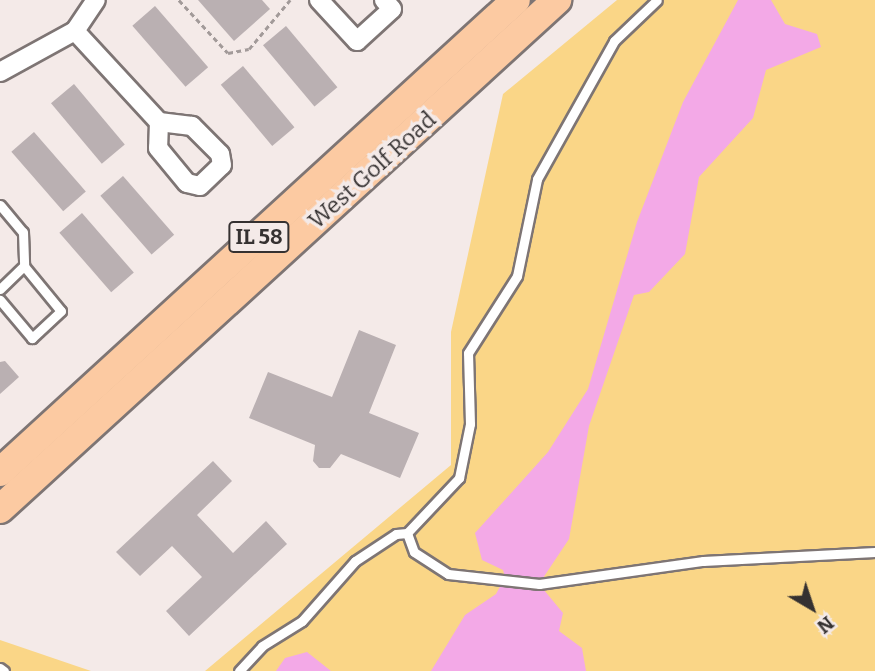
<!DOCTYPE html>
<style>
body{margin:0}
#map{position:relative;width:875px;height:671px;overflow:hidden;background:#f4eae8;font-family:Bitter,serif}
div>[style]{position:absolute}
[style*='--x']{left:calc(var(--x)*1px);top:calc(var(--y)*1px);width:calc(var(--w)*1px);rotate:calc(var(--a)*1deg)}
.green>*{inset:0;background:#fad687}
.water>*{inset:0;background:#f3a9e7}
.building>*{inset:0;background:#bab0b2;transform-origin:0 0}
.path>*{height:2.5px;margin-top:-1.25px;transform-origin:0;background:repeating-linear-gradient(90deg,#a29a99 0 5px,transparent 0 8.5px)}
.roads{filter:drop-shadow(2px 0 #7e7574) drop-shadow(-2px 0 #7e7574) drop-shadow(0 2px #7e7574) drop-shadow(0 -2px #7e7574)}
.lane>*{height:9px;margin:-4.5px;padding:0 4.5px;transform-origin:4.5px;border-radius:4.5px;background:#fff}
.street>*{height:18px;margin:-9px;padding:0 9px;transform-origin:9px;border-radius:9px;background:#fff}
.primary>*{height:28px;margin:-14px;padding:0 14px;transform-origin:14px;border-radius:14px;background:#fccaa2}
span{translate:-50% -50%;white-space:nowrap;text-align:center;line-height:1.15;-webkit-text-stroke:7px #f4eae8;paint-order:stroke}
.shield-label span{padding:2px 5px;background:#f4eae8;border:2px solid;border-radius:5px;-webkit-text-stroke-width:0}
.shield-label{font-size:21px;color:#353131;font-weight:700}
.street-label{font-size:23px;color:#353131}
.north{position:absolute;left:777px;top:573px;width:70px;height:70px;-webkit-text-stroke:5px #f4eae8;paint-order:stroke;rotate:141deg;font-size:19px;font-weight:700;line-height:28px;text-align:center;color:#353131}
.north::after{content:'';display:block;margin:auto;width:24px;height:32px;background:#353131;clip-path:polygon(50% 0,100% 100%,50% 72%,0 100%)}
</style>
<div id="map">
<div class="green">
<i style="clip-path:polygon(617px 0,875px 0,875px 671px,205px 671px,451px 465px,451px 332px,503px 94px)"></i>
<i style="clip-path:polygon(0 640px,91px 671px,0 671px)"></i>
</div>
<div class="water">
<i style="clip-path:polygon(738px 0,771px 0,785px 24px,817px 34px,821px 47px,766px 70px,753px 118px,699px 177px,685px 254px,649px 292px,634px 295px,589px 426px,569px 539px,539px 584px,563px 613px,559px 631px,582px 648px,586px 671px,431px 671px,465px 615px,496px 594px,505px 577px,503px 570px,482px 560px,475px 533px,548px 452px,588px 389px,637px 222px,683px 102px)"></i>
<i style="clip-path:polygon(307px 652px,331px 671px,276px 671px,285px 658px)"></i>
</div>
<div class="building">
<i style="clip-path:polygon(198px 0,262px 0,270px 9px,234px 41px)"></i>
<i style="left:155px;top:6px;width:81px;height:30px;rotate:49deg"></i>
<i style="left:286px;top:26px;width:80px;height:30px;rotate:50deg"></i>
<i style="left:243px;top:66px;width:80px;height:29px;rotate:50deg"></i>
<i style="left:74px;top:84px;width:79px;height:30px;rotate:50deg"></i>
<i style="left:34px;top:132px;width:79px;height:30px;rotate:49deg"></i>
<i style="left:123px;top:176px;width:78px;height:30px;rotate:49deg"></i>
<i style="left:82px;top:213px;width:79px;height:30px;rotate:49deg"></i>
<i style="clip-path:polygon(359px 330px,396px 345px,369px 413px,419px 433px,400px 478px,341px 454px,330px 468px,319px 468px,313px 461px,315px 445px,249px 418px,268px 372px,332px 397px)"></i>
<i style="clip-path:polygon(5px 361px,19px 377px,0 394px,0 362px)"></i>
<i style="clip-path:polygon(213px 461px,232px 481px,197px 515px,233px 553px,266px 521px,287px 544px,189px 636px,166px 611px,202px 577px,172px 546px,140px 576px,116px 552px)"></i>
</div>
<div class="path">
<i style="--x:179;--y:0;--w:72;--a:47.2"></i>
<i style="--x:228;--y:53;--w:21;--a:-11"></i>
<i style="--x:249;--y:49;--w:64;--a:-50.1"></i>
</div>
<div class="roads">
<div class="lane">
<i style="--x:0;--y:205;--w:35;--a:50"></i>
<i style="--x:23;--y:232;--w:34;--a:88"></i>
<i style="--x:24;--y:266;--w:58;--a:50.6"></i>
<i style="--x:61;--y:311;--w:40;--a:137"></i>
<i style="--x:32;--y:338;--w:50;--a:-130.1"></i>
<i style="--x:0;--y:289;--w:33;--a:-44"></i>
<i style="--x:407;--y:533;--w:76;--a:-46.6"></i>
<i style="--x:459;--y:478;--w:55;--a:-78.5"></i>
<i style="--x:470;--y:424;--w:71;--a:-91.6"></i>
<i style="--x:468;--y:353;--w:91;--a:-57.5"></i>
<i style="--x:517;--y:276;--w:99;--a:-78.3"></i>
<i style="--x:537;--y:179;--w:158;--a:-60.8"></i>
<i style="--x:614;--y:41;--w:59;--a:-43.6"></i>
<i style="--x:0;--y:668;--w:5;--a:37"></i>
<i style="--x:239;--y:671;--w:34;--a:-47"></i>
<i style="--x:262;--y:646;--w:47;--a:-32"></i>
<i style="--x:302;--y:621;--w:80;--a:-48.5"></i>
<i style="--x:355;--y:561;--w:49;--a:-33.4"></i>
<i style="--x:396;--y:534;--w:11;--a:-5"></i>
<i style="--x:407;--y:533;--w:20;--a:70"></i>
<i style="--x:414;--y:552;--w:40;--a:32.9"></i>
<i style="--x:448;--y:574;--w:92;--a:6.3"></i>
<i style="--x:539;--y:584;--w:166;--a:-8"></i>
<i style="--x:703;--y:561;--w:172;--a:-3"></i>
</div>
<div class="street">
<i style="--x:319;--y:0;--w:56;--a:47.2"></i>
<i style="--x:357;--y:41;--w:47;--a:-42.4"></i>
<i style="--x:392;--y:9;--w:12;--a:-132"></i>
<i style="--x:75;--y:31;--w:124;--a:47.3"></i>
<i style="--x:159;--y:122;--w:26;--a:92"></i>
<i style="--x:158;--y:148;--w:45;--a:50.4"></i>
<i style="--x:187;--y:183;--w:13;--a:13"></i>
<i style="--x:200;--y:186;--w:30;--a:-44"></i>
<i style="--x:222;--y:165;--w:11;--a:-100"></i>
<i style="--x:220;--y:154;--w:40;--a:-135"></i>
<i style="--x:192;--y:126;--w:33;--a:-173"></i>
<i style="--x:0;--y:72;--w:85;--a:-28.7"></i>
<i style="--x:75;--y:31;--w:37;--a:-56"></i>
</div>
<div class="primary">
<i style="--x:0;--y:472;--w:699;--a:-42.45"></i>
<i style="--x:0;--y:509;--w:755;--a:-42.42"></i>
</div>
</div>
<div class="shield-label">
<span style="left:259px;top:237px">IL 58</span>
</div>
<div class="street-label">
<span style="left:372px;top:170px;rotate:-42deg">West Golf Road</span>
</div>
<div class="north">N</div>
</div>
